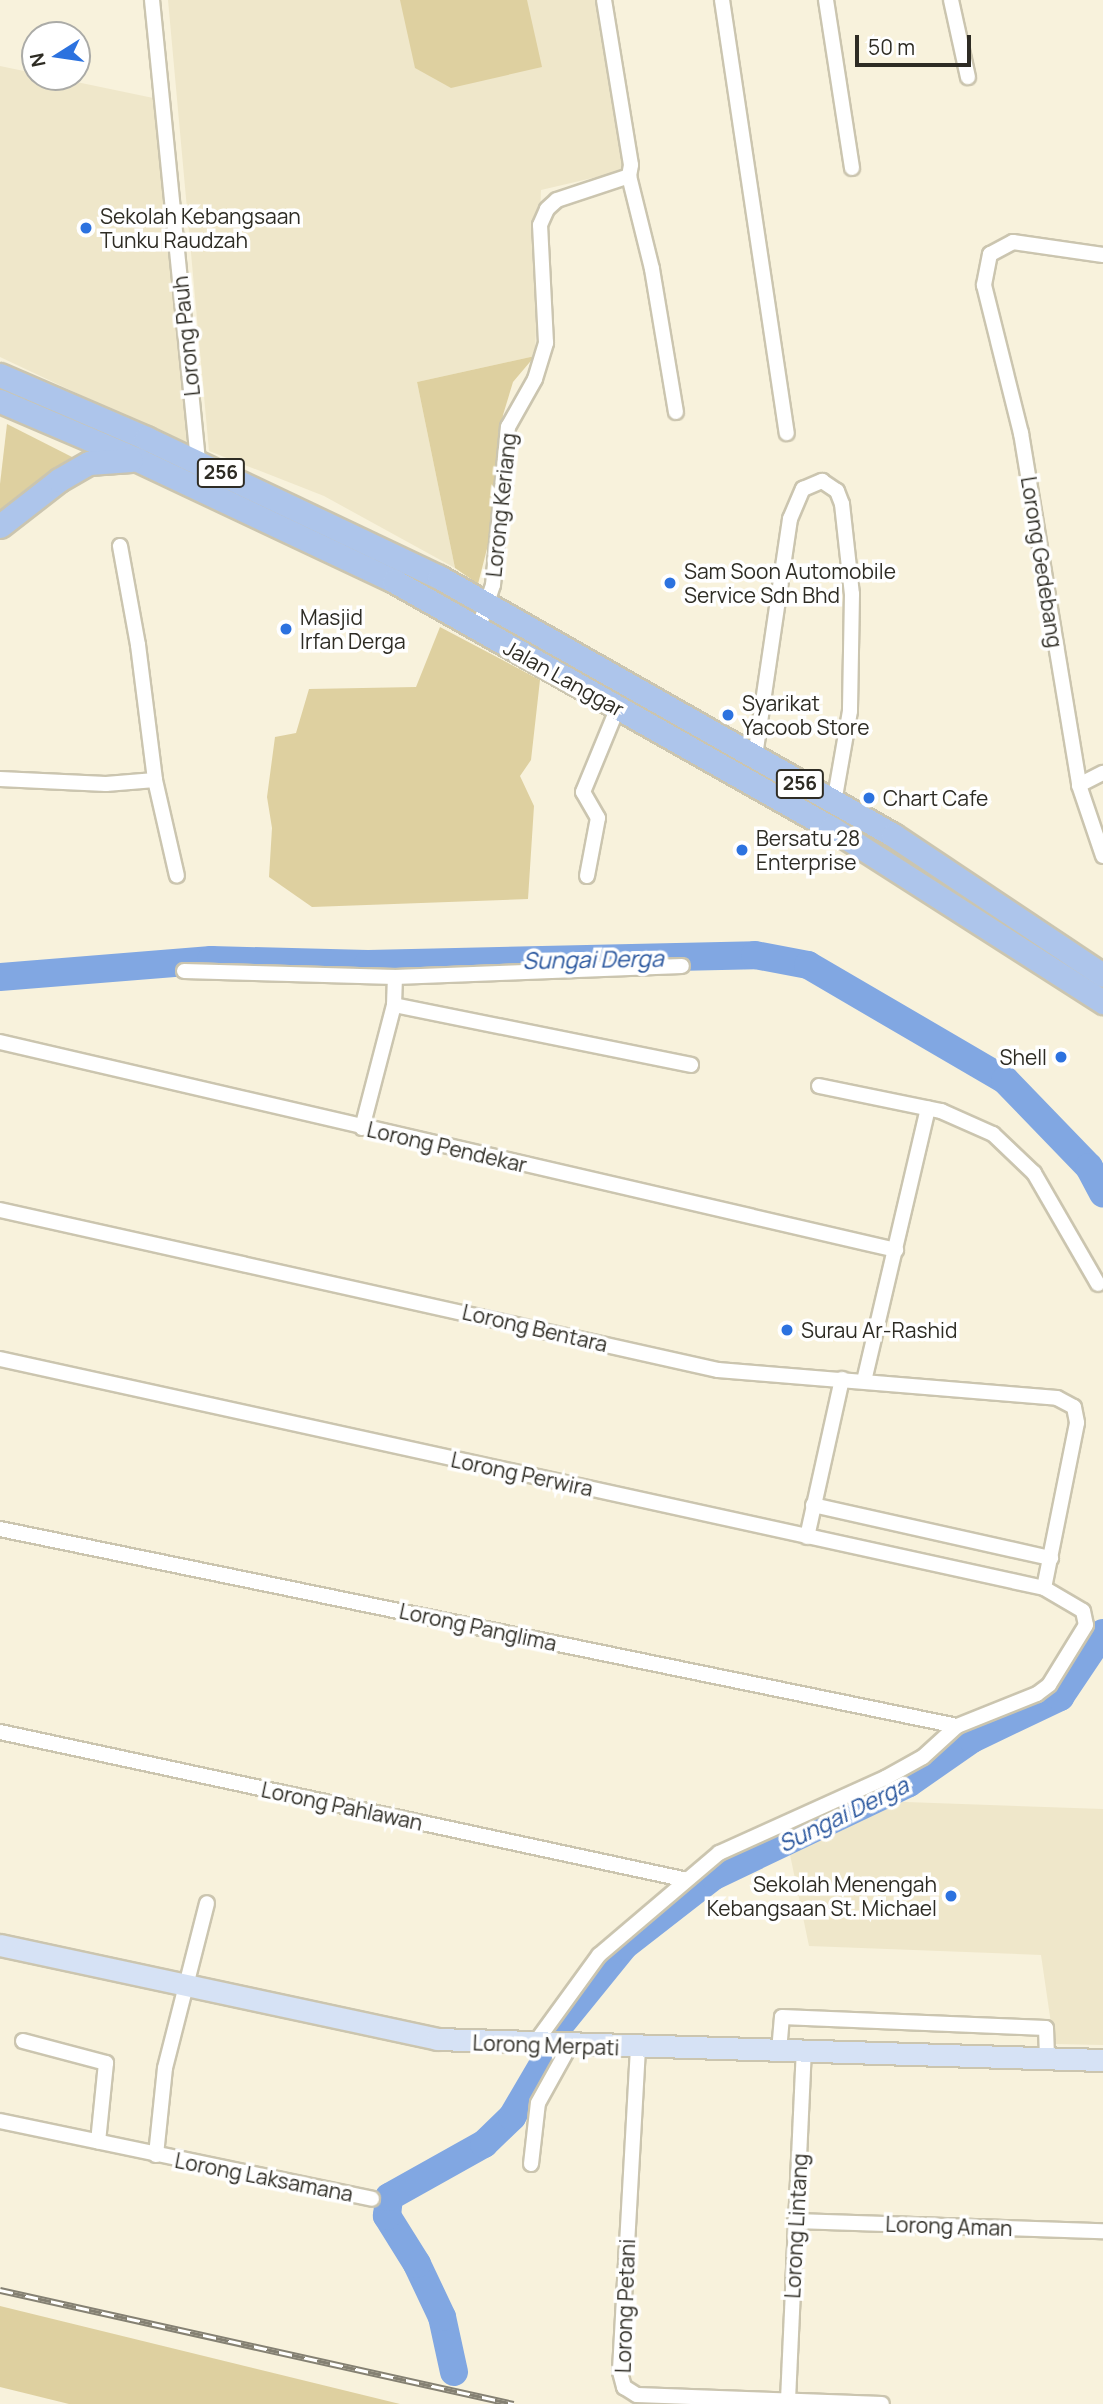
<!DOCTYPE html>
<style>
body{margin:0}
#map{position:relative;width:1103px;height:2404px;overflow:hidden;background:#f8f2dc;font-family:Manrope,sans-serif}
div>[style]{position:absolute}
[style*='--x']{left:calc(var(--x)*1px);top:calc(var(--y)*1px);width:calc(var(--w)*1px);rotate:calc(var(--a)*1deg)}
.built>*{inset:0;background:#efe7ca}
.green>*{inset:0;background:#ded0a0}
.river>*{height:28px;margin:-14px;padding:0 14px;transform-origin:14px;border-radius:14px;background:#81a7e2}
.roads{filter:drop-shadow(2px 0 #cbc5af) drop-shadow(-2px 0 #cbc5af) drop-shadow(0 2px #cbc5af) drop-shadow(0 -2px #cbc5af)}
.street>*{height:14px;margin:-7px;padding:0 7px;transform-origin:7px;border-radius:7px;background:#fff}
.secondary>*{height:21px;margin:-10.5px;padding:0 10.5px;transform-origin:10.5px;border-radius:10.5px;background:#d6e2f5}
.primary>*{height:23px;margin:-11.5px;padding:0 11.5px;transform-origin:11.5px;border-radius:11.5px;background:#adc5eb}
.rail>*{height:7px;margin-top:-3.5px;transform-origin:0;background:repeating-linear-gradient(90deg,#fff 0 13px,#858173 0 26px);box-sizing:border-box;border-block:2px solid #858173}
.dots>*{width:19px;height:19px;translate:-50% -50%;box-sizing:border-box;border:4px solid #fff;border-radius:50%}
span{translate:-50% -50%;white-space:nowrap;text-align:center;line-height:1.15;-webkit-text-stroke:7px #fff;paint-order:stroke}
.shield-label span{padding:2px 5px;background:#fff;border:2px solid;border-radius:5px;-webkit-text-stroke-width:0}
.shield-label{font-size:19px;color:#2e2c24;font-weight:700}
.poi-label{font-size:21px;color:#2e2c24}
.left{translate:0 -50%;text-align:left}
.right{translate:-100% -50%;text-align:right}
.street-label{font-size:21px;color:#2e2c24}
.water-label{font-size:23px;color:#28559d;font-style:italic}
.north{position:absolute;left:21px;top:21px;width:70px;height:70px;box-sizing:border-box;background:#fff;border:2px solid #ababa7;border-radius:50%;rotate:258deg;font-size:19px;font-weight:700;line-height:28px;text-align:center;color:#2e2c24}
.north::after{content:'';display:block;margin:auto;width:24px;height:32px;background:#2c72df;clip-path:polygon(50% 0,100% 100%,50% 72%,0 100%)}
.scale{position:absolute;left:855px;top:35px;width:116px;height:32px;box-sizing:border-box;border:4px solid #2e2c24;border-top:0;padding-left:9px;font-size:21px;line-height:24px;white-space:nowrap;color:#2e2c24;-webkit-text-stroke:5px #fff;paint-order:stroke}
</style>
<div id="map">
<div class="built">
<i style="clip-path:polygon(168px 0,600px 0,631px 169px,541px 190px,535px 356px,417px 382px,455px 568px,324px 496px,209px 451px)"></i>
<i style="clip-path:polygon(0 66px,158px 99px,195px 449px,0 357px)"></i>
<i style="clip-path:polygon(878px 1801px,1103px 1809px,1103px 2045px,1054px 2044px,1041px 1955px,809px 1946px,788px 1845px)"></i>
</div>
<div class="green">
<i style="clip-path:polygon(400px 0,527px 0,542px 67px,451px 88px,415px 68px)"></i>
<i style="clip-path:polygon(535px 356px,513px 382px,503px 415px,490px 537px,478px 584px,455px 568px,417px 382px)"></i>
<i style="clip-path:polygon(7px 424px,76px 459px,0 516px,0 484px)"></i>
<i style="clip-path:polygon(440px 627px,540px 680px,531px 760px,520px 776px,534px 806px,528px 899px,312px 907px,269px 877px,272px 828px,267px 797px,275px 737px,296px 733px,309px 689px,416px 687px)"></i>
<i style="clip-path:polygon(0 2306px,400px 2404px,69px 2404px,0 2387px)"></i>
</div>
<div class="river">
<i style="--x:0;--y:977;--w:212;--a:-4.6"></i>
<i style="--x:211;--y:960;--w:157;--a:1.5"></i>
<i style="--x:368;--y:964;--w:387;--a:-1.3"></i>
<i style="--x:755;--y:955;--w:54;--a:10.7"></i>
<i style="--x:808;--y:965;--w:228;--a:30.3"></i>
<i style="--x:1005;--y:1080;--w:121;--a:46"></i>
<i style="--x:1089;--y:1167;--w:30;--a:62"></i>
<i style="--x:556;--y:2030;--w:108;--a:-51"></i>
<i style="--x:624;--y:1946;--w:114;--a:-37.9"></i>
<i style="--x:714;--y:1876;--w:216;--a:-25.5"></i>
<i style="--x:909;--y:1783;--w:77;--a:-34.9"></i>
<i style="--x:972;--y:1739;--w:98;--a:-25.5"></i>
<i style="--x:1060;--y:1697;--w:77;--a:-56.1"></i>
<i style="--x:454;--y:2372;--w:56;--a:-102.3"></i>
<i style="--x:442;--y:2317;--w:59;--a:-115.3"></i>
<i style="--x:417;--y:2264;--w:57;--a:-122"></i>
<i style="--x:387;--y:2216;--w:19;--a:-84"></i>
<i style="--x:389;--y:2197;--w:109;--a:-29.2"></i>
<i style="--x:484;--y:2144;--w:39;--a:-44"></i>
<i style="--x:512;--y:2117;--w:73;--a:-59.6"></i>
</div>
<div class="roads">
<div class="street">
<i style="--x:152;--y:0;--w:465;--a:84.3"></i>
<i style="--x:604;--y:0;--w:167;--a:80.7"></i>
<i style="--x:631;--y:165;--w:11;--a:100"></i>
<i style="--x:629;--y:176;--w:96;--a:76.1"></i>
<i style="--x:652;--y:269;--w:145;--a:80.5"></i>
<i style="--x:722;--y:0;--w:438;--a:81.5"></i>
<i style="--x:826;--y:0;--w:170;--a:81.2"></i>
<i style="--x:951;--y:0;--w:79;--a:77.6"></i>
<i style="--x:1103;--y:255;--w:91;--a:-171.8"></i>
<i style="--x:1013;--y:242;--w:26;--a:152"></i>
<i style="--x:990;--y:254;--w:32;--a:101"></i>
<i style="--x:984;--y:285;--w:153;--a:76"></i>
<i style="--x:1021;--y:433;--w:357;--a:80.6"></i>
<i style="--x:1079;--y:785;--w:75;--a:71.3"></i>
<i style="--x:120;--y:546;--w:101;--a:79.7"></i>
<i style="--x:138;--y:645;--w:136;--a:82.8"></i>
<i style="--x:155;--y:780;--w:98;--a:77.1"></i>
<i style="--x:478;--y:630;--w:47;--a:-71.6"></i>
<i style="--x:493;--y:585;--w:159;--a:-84.6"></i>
<i style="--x:508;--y:427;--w:55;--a:-60.6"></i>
<i style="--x:535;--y:379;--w:38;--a:-73"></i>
<i style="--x:546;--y:343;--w:118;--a:-92.9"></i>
<i style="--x:540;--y:225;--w:17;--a:-66"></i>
<i style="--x:547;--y:209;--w:13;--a:-42"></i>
<i style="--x:557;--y:200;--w:76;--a:-18.4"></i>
<i style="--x:755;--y:756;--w:240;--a:-81.6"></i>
<i style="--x:790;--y:519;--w:33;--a:-67"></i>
<i style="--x:803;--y:489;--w:21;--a:-23"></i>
<i style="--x:822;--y:481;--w:18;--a:34"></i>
<i style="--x:837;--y:491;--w:14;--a:69"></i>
<i style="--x:842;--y:504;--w:91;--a:83.7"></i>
<i style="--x:852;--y:594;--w:117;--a:91"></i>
<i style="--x:850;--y:711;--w:93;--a:99.9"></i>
<i style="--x:0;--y:779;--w:106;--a:2.7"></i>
<i style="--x:106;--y:784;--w:49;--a:-4.7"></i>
<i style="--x:1079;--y:785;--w:27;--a:-27"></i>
<i style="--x:587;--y:876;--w:59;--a:-79.3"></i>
<i style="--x:598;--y:818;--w:30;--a:-120"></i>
<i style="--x:583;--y:792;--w:92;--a:-67.6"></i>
<i style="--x:184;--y:971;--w:211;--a:1.6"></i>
<i style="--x:395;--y:977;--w:287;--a:-2.2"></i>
<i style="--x:394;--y:1005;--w:303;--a:11.4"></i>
<i style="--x:0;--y:1042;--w:920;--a:13.07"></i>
<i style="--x:819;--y:1086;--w:125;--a:11.6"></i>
<i style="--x:941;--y:1111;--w:57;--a:23.9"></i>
<i style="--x:993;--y:1134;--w:57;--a:43.6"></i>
<i style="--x:1034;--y:1173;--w:128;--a:60"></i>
<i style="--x:362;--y:1128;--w:127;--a:-75.4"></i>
<i style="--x:394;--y:1005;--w:28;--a:-88"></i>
<i style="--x:0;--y:1210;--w:736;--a:12.56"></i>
<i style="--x:718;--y:1370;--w:340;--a:4.7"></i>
<i style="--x:1057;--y:1398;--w:19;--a:28"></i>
<i style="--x:1074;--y:1407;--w:16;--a:79"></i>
<i style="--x:1077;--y:1423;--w:168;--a:101.3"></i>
<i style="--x:0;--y:1359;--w:1069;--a:12.37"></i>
<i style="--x:1044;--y:1588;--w:45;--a:30.5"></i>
<i style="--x:1083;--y:1611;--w:14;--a:78"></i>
<i style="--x:1086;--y:1625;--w:70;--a:121.7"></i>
<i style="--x:1049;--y:1685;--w:15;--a:143"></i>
<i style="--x:1037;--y:1694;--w:86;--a:158.2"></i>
<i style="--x:957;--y:1726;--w:46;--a:137.6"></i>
<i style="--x:923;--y:1757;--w:43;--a:151.1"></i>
<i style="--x:885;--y:1778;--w:182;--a:155.7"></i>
<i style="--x:719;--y:1853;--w:157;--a:139.6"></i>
<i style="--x:599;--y:1955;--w:112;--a:126"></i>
<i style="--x:864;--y:1381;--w:280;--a:-76.8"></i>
<i style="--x:813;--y:1505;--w:244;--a:12.6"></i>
<i style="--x:0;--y:1529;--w:977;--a:11.63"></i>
<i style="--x:807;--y:1537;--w:162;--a:-77.5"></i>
<i style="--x:0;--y:1732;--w:699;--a:12.15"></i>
<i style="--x:23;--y:2041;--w:86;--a:14.8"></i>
<i style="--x:106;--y:2063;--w:79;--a:95.8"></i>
<i style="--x:638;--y:2048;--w:324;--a:93.2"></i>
<i style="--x:620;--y:2372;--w:16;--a:75"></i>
<i style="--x:624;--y:2387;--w:15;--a:32"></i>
<i style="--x:637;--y:2395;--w:245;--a:2.1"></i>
<i style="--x:779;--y:2051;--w:34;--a:-85"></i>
<i style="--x:782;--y:2017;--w:264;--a:2.4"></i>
<i style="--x:1046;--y:2028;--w:30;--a:88"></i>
<i style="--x:0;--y:2121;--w:380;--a:11.8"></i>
<i style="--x:156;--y:2155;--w:87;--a:-84.1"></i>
<i style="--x:165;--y:2068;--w:170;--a:-75.7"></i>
<i style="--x:531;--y:2164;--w:61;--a:-83.5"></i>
<i style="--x:538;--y:2103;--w:64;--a:-61"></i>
<i style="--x:795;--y:2221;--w:308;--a:1.9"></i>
<i style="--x:788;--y:2400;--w:349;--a:-87.4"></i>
</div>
<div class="secondary">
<i style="--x:0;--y:1945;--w:447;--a:12.1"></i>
<i style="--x:437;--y:2039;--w:666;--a:1.81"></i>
</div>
<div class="primary">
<i style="--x:0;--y:375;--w:159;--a:23.3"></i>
<i style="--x:146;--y:438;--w:324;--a:25.4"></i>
<i style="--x:439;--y:577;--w:522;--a:29.61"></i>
<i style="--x:893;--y:835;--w:252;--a:33.7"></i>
<i style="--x:0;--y:401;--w:150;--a:23.1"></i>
<i style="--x:138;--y:460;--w:283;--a:25.3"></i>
<i style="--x:394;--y:581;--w:502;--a:29.48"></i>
<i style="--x:831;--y:828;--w:323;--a:32.6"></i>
<i style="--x:0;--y:526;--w:75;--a:-37.9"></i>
<i style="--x:59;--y:480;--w:34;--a:-30"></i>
<i style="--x:89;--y:463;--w:42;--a:-4.1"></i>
</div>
</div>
<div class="rail">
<i style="--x:0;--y:2290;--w:526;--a:12.51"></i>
</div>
<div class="dots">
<i style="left:86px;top:228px;background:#2c72df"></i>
<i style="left:670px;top:583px;background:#2c72df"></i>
<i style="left:286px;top:629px;background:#2c72df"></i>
<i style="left:728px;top:715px;background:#2c72df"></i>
<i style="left:869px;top:798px;background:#2c72df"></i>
<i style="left:742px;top:850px;background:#2c72df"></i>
<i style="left:1061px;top:1057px;background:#2c72df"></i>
<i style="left:787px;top:1330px;background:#2c72df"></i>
<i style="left:951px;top:1896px;background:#2c72df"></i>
</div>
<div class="shield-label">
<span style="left:221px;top:473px">256</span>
<span style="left:800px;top:784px">256</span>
</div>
<div class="poi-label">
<span class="left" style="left:100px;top:228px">Sekolah Kebangsaan<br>Tunku Raudzah</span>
<span class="left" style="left:684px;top:583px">Sam Soon Automobile<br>Service Sdn Bhd</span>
<span class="left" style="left:300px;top:629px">Masjid<br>Irfan Derga</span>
<span class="left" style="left:742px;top:715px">Syarikat<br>Yacoob Store</span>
<span class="left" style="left:883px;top:798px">Chart Cafe</span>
<span class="left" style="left:756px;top:850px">Bersatu 28<br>Enterprise</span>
<span class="right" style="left:1047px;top:1057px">Shell</span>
<span class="left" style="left:801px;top:1330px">Surau Ar-Rashid</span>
<span class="right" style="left:937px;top:1896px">Sekolah Menengah<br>Kebangsaan St. Michael</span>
</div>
<div class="street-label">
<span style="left:186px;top:336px;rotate:-96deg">Lorong Pauh</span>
<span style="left:501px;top:505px;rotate:-84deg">Lorong Keriang</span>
<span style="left:1042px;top:562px;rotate:81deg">Lorong Gedebang</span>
<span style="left:564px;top:678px;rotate:29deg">Jalan Langgar</span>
<span style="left:447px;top:1147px;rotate:13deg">Lorong Pendekar</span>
<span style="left:535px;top:1328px;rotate:13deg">Lorong Bentara</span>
<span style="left:522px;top:1474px;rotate:12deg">Lorong Perwira</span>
<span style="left:478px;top:1627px;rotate:12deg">Lorong Panglima</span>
<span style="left:342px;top:1806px;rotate:12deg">Lorong Pahlawan</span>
<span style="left:546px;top:2045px;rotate:2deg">Lorong Merpati</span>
<span style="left:264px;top:2177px;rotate:11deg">Lorong Laksamana</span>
<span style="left:796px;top:2226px;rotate:-87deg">Lorong Lintang</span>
<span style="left:949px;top:2226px;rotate:2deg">Lorong Aman</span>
<span style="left:625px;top:2306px;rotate:-88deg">Lorong Petani</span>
</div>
<div class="water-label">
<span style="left:593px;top:959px;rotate:-1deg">Sungai Derga</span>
<span style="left:843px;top:1814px;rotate:-26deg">Sungai Derga</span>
</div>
<div class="north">N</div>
<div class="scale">50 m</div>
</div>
